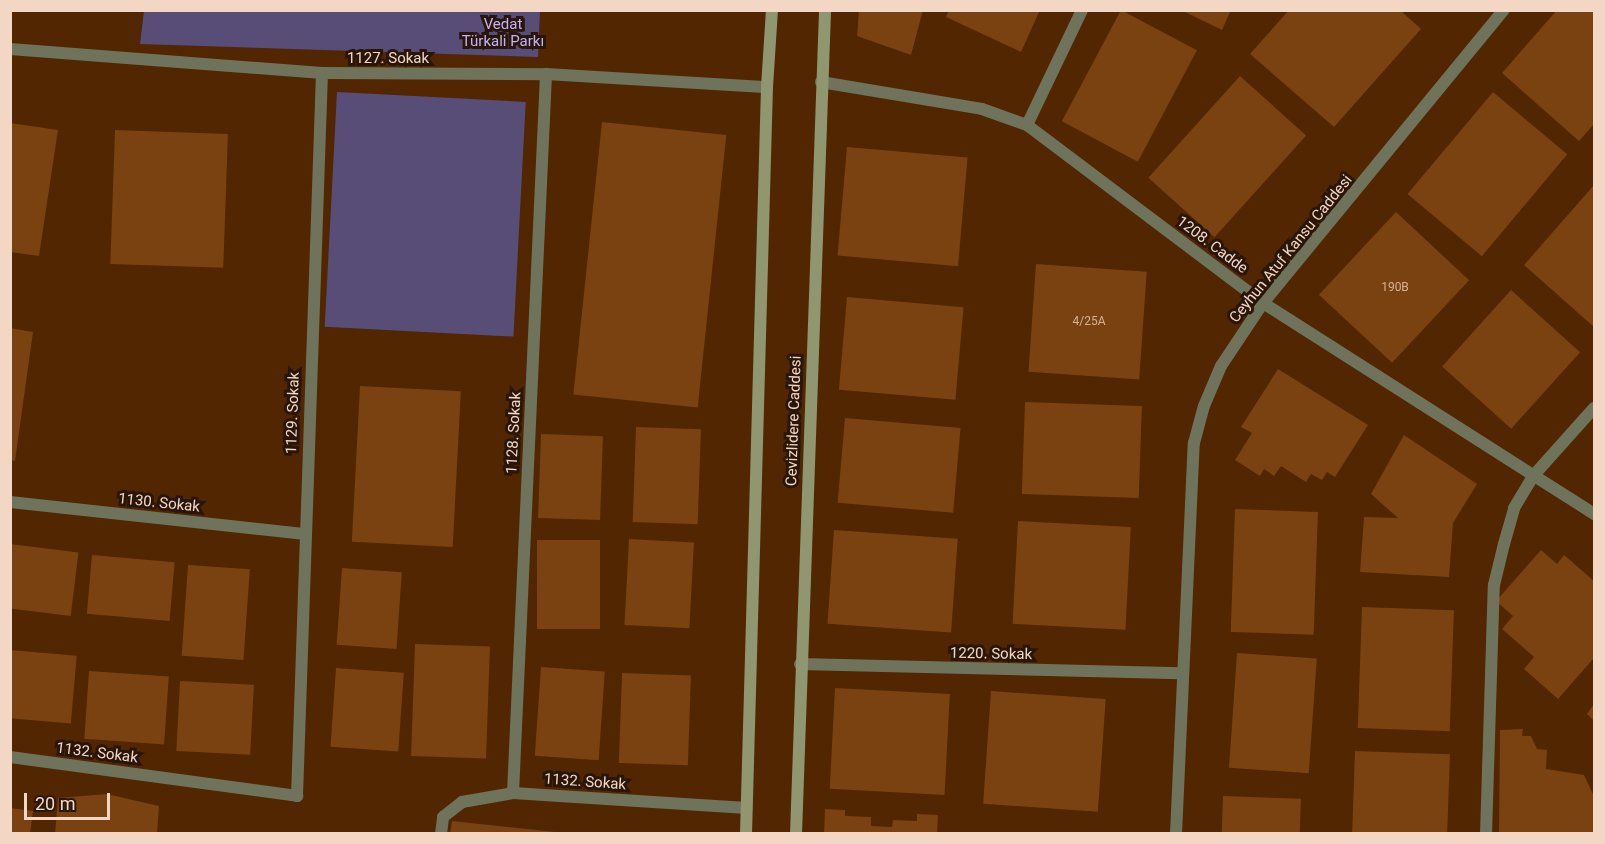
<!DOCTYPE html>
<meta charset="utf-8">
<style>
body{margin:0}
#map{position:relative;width:1605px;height:844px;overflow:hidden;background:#522600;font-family:Roboto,sans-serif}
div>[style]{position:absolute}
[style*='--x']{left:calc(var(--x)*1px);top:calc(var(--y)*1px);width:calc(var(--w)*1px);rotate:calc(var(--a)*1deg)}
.green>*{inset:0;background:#574d76;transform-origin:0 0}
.building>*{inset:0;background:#7a4111;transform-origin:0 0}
.street>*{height:12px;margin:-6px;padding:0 6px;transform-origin:6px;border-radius:6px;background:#6f735b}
.secondary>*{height:12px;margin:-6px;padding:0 6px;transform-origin:6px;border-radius:6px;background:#909670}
span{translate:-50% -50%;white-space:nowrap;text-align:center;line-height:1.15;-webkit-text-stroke:6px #2a1608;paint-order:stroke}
.number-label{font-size:12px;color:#d5b297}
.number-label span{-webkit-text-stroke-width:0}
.park-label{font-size:15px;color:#c3b1fa}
.street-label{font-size:15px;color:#f3d7c4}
.frame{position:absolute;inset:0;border:12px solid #f3d7c4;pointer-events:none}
.scale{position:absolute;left:24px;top:793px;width:86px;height:27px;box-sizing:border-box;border:3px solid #f3d7c4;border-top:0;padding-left:8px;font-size:18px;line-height:21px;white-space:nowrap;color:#f3d7c4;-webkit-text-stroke:4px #2a1608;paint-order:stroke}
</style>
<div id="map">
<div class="green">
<i style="clip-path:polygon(144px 11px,540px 11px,538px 57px,140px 44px)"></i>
<i style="left:337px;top:92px;width:189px;height:235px;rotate:3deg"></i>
</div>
<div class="building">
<i style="clip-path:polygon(859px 10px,923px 10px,911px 55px,857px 36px)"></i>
<i style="clip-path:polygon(949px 10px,1040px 10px,1021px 52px,946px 17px)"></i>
<i style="left:1121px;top:10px;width:86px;height:126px;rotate:28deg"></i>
<i style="clip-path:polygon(1181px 10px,1231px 10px,1222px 30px)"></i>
<i style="clip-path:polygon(1289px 10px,1400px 10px,1421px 29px,1334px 127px,1250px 54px)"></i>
<i style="clip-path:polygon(1557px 10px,1594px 10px,1594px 124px,1579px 141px,1502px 73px)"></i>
<i style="left:1240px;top:76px;width:89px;height:137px;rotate:42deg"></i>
<i style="left:1493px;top:92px;width:97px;height:133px;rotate:40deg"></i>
<i style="left:602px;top:122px;width:125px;height:274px;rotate:6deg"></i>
<i style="clip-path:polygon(10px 123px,58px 130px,39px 256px,10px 252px)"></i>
<i style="left:115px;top:130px;width:113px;height:134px;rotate:2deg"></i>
<i style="left:847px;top:147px;width:121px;height:109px;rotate:5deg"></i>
<i style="clip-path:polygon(1594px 185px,1594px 327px,1524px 265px)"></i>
<i style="left:1396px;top:212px;width:100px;height:113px;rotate:43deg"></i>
<i style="left:1036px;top:264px;width:111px;height:108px;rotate:4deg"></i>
<i style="left:1511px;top:290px;width:93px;height:103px;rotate:42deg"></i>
<i style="left:847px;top:297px;width:117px;height:93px;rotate:5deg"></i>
<i style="clip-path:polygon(10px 328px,33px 332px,15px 461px,10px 460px)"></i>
<i style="clip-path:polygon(1278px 369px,1368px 425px,1335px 477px,1327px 472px,1322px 480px,1311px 474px,1306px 482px,1281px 466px,1274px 476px,1264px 469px,1260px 476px,1235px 460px,1252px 433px,1241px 427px)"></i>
<i style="left:360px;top:386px;width:101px;height:156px;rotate:3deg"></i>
<i style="left:1025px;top:402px;width:117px;height:92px;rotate:2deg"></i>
<i style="left:845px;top:418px;width:116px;height:85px;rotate:5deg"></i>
<i style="left:636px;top:427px;width:65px;height:95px;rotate:2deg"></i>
<i style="left:541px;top:434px;width:62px;height:84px;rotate:2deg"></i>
<i style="clip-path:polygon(1404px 435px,1477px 484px,1453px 523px,1449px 577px,1360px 572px,1364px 517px,1398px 518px,1371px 494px)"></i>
<i style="left:1235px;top:509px;width:83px;height:123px;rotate:2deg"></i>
<i style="left:1018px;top:521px;width:113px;height:103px;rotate:3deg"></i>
<i style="left:834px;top:530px;width:124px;height:94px;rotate:4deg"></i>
<i style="left:629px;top:539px;width:65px;height:86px;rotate:3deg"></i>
<i style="left:537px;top:540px;width:63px;height:89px"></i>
<i style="left:10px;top:544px;width:69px;height:64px;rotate:7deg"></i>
<i style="clip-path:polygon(1541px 550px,1557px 564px,1564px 555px,1594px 581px,1594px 658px,1558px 699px,1524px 669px,1534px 657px,1502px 629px,1513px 616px,1496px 601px)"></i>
<i style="left:92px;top:555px;width:83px;height:59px;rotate:5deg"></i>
<i style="left:188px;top:565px;width:62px;height:91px;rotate:4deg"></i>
<i style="left:342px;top:568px;width:60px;height:77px;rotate:4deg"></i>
<i style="left:1362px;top:607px;width:92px;height:121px;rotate:2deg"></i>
<i style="left:415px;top:644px;width:75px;height:112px;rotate:2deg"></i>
<i style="left:10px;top:650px;width:67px;height:68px;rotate:5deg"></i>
<i style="left:1237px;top:653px;width:80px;height:115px;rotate:4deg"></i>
<i style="left:541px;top:667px;width:64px;height:89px;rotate:4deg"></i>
<i style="left:336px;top:668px;width:68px;height:79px;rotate:4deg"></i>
<i style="left:89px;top:671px;width:80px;height:68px;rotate:4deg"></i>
<i style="left:622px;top:673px;width:69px;height:90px;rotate:2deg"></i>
<i style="left:180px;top:681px;width:74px;height:70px;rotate:3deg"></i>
<i style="left:835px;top:688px;width:115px;height:101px;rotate:3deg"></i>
<i style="left:991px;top:691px;width:115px;height:113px;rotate:4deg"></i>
<i style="clip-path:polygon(1594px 704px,1594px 721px,1587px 714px)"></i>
<i style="clip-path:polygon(1523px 729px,1522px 736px,1531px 736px,1537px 749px,1547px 750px,1546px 769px,1584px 775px,1593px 794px,1593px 834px,1499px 834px,1500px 730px)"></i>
<i style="left:1355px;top:751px;width:95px;height:83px;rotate:2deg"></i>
<i style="clip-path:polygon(107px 794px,159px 806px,157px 834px,55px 834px,58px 798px)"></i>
<i style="left:1223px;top:796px;width:78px;height:38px;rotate:2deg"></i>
<i style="clip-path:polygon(10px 808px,33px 811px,30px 834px,10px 834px)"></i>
<i style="clip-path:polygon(825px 809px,845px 810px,845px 816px,871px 817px,871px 826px,892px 827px,893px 820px,917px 821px,917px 814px,938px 815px,937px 834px,824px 834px)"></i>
<i style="clip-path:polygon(452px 821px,555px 832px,555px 834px,450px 834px)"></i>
</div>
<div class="street">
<i style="--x:10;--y:49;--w:313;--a:4.4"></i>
<i style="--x:322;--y:73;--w:224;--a:0.3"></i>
<i style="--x:546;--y:74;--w:221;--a:3.4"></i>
<i style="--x:821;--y:82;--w:163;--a:9.5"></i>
<i style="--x:982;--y:109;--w:48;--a:19.6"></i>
<i style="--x:1027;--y:125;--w:296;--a:37"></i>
<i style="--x:1263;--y:303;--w:393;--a:32.5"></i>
<i style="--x:1027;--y:125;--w:127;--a:-64.4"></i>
<i style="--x:10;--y:502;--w:295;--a:6.2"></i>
<i style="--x:800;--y:664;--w:380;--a:1.4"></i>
<i style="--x:10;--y:757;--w:290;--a:7.7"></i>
<i style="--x:297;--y:796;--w:723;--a:-88.02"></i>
<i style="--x:513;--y:793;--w:720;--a:-87.37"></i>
<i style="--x:441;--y:834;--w:17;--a:-83"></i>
<i style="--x:443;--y:817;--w:24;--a:-38"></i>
<i style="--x:462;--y:802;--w:52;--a:-10"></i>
<i style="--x:513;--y:793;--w:234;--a:3.7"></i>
<i style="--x:1176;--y:834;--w:391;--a:-87.4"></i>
<i style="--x:1194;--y:443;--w:38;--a:-75"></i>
<i style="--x:1204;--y:406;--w:43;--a:-67"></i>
<i style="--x:1221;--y:366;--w:76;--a:-56.3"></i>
<i style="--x:1263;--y:303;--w:379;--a:-50.6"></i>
<i style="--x:1486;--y:834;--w:249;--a:-88.2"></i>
<i style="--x:1494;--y:585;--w:42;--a:-76.3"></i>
<i style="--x:1504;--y:544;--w:37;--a:-74"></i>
<i style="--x:1514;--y:508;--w:39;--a:-59"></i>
<i style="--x:1534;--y:475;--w:90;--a:-48.2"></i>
</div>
<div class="secondary">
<i style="--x:746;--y:834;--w:747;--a:-88.39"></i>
<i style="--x:767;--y:87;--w:77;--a:-86.3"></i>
<i style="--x:796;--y:834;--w:825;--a:-87.98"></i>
</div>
<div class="number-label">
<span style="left:1395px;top:288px">190B</span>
<span style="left:1089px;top:322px">4/25A</span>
</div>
<div class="park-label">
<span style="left:503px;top:33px">Vedat<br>Türkali Parkı</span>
</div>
<div class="street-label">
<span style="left:388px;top:59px">1127. Sokak</span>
<span style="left:1212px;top:245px;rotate:37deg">1208. Cadde</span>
<span style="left:1291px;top:249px;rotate:-51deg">Ceyhun Atuf Kansu Caddesi</span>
<span style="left:293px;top:413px;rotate:-88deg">1129. Sokak</span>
<span style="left:794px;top:421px;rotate:-88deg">Cevizlidere Caddesi</span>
<span style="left:514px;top:433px;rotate:-87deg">1128. Sokak</span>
<span style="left:159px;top:503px;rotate:6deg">1130. Sokak</span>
<span style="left:991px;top:654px;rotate:1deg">1220. Sokak</span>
<span style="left:97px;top:753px;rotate:7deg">1132. Sokak</span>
<span style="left:585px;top:782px;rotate:4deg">1132. Sokak</span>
</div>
<div class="frame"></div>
<div class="scale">20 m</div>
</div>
